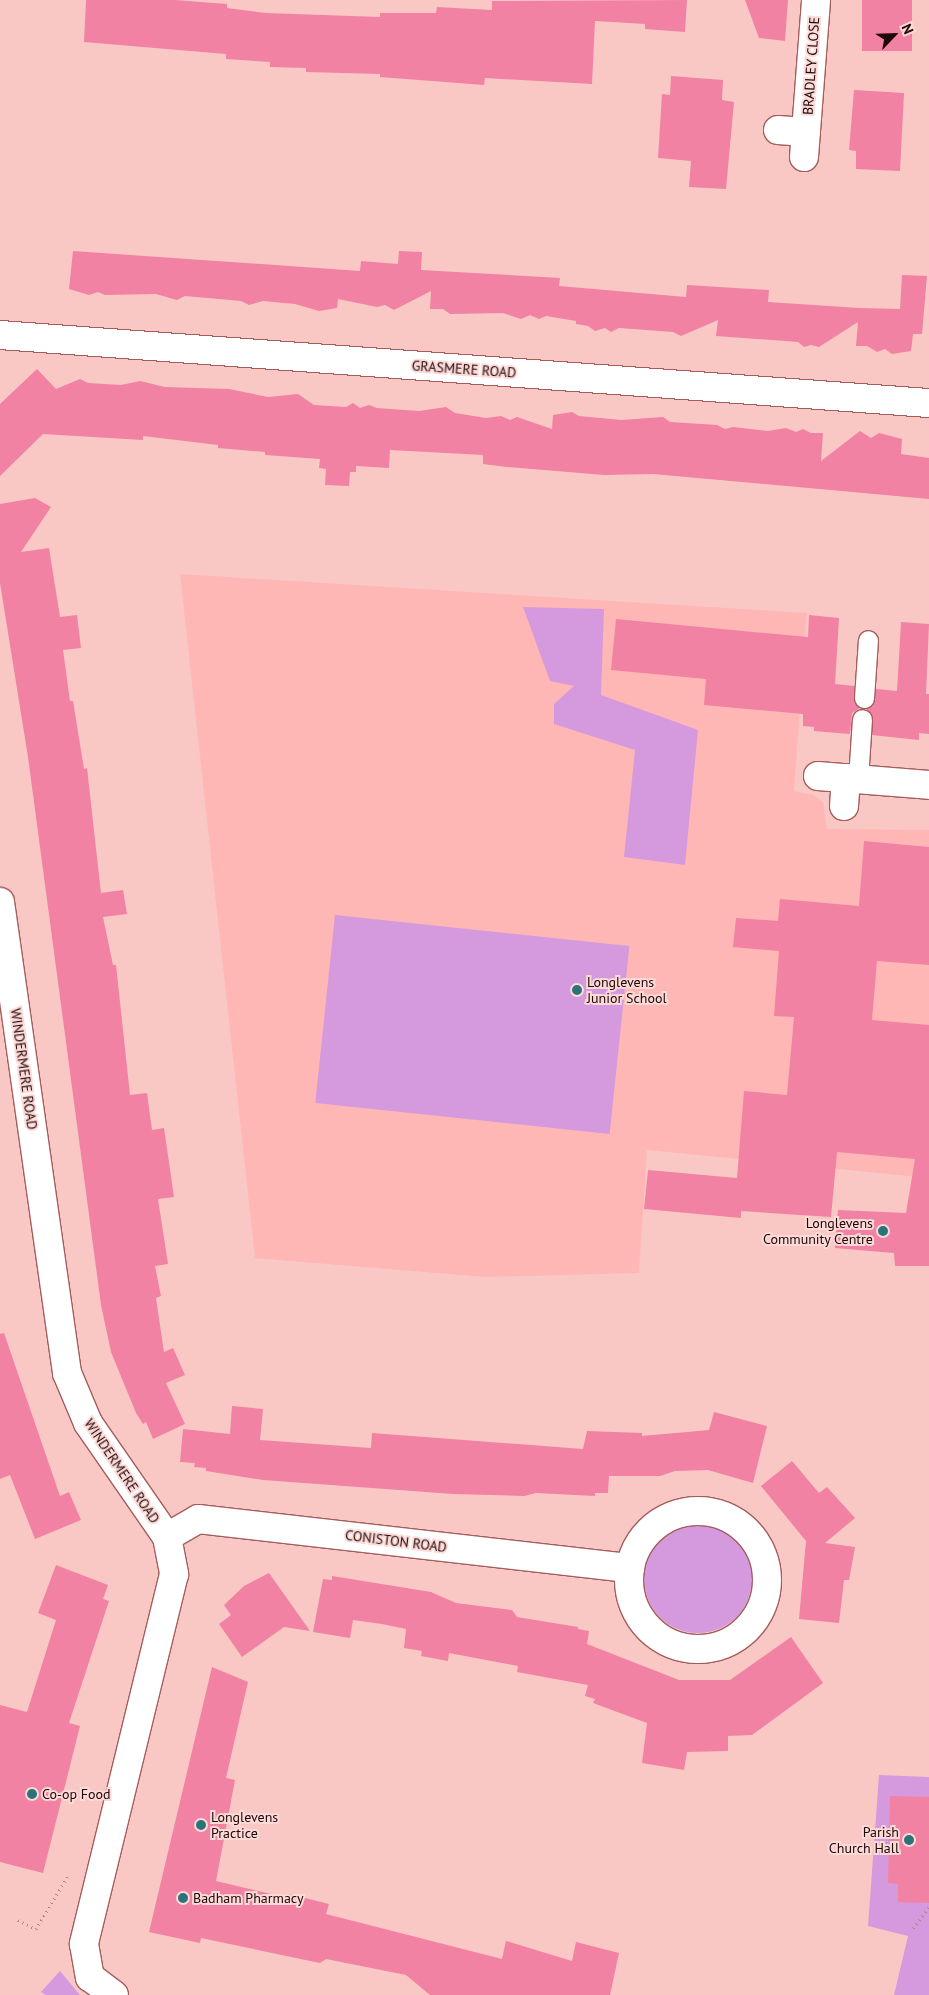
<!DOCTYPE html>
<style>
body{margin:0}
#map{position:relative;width:929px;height:1995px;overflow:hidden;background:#f9c8c5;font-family:"PT Sans",sans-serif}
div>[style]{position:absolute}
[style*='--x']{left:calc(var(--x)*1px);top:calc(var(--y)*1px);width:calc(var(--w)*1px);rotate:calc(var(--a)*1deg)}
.built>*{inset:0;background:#feb7b4}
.green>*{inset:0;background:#d59ade;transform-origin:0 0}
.round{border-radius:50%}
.building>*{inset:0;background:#f182a3;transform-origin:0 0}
.path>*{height:3px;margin-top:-1.5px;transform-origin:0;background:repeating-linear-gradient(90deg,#ac8381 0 1px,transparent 0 5px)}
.roads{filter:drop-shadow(1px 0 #a55d5c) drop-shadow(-1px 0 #a55d5c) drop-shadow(0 1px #a55d5c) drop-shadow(0 -1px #a55d5c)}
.lane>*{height:19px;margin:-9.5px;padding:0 9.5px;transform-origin:9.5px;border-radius:9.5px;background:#fff}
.street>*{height:28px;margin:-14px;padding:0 14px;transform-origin:14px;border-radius:14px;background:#fff}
.street>.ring{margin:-14px;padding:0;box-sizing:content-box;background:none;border:28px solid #fff;border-radius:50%}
.dots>*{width:14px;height:14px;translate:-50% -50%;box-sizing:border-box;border:2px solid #fbdad8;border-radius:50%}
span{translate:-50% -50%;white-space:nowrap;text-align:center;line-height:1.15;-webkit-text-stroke:4px #fbdad8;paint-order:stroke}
.street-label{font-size:14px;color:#220708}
.poi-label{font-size:14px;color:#220708}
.left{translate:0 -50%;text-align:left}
.right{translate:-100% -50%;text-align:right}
.north{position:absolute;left:869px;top:10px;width:50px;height:50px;-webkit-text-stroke:4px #fbdad8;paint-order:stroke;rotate:66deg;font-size:14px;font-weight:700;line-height:20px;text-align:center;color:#220708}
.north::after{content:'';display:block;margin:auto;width:18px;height:22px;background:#220708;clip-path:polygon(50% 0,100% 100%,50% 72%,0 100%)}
</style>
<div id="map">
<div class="built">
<i style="clip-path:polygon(180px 574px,807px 613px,794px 791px,813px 795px,823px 802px,827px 829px,929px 830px,929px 1178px,647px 1150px,639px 1273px,485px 1277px,255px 1258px)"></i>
</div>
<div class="green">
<i style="clip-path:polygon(523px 607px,604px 609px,601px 695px,698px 730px,685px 865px,624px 857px,635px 750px,554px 724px,554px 704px,574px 686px,550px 681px)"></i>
<i style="left:335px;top:915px;width:296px;height:189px;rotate:6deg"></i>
<i class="round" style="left:644px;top:1525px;width:108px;height:108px"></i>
<i style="clip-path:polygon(879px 1775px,929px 1777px,929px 1995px,894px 1995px,908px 1936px,868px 1926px)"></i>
<i style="clip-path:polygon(60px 1971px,80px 1995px,46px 1995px,41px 1992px)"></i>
</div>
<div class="building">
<i style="clip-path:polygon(86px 0,175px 0,227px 4px,227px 8px,266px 13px,380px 17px,380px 13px,436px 13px,437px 7px,492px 10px,492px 1px,687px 0,685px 32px,645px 29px,645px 24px,595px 21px,592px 84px,485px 78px,484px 85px,380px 77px,380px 74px,306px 72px,306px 68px,270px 67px,270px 62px,226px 59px,226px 54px,84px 42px)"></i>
<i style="clip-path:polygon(745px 0,788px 0,785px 41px,759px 38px)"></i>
<i style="left:862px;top:0;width:50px;height:51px"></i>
<i style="clip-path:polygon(671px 76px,723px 80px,722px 100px,734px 102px,726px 189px,689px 187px,691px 161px,658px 158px,662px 94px,670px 95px)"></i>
<i style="clip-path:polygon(854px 90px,904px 93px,900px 171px,856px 169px,856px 151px,849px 150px)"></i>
<i style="clip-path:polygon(73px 251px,360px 271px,361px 261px,398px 264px,399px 251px,422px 252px,421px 270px,560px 278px,559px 286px,686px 297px,687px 285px,769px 290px,768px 302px,859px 308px,900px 309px,902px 275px,927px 276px,922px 334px,913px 334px,911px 351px,892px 354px,885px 349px,877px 352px,867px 346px,856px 346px,858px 322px,819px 347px,811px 345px,804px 347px,798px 342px,716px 336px,718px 320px,681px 336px,673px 332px,619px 328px,611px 332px,605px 328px,595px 331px,588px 326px,576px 324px,576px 321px,546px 316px,539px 319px,530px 315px,521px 319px,503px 313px,450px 314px,443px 309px,430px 309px,431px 291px,394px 310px,385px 305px,377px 307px,338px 299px,337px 308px,319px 311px,295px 304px,263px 301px,249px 305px,241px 301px,185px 296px,177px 300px,156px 294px,105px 295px,98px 292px,89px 295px,69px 289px)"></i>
<i style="clip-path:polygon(37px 369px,56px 389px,80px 379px,88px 383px,121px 385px,140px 381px,165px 387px,229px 389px,268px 397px,298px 394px,314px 405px,346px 407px,353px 403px,360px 408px,369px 405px,377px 408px,419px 411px,446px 407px,455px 413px,486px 418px,501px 416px,510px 420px,517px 417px,552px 429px,553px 415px,572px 412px,579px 416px,621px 420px,663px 417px,670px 422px,717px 425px,725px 429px,733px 427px,768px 431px,786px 428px,796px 432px,803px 429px,811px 433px,823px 433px,821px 461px,860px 431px,871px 438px,879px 433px,902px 439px,901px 454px,929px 458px,929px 499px,653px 474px,604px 475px,507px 467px,483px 464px,483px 455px,390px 450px,389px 468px,356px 466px,356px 472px,350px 472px,349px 486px,325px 485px,326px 469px,319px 468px,320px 459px,265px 455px,265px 452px,218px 448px,218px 445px,143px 436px,143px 440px,43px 434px,0 476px,0 404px)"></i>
<i style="clip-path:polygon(35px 498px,51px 507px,21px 552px,49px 548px,60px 617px,77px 615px,81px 648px,63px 650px,70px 701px,73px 701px,84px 769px,87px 768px,101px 893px,123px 890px,127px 914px,103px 917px,113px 965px,116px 965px,130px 1095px,147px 1093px,152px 1130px,164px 1128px,174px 1197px,158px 1199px,168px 1264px,155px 1266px,161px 1296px,156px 1298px,164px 1352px,173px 1348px,185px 1375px,166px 1383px,185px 1424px,153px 1439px,146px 1422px,143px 1424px,136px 1413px,111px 1352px,101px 1305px,28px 757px,0 583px,0 504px)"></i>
<i style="clip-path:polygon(809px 615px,839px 618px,835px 684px,854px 686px,854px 702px,860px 708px,852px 713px,850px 734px,814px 731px,814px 727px,803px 726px,803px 714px,704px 705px,706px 679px,611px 670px,616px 619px,808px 637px)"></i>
<i style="clip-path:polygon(901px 622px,929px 624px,926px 694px,929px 694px,929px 734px,919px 733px,919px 740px,872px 735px,872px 714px,866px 709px,874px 704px,876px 689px,897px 691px)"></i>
<i style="clip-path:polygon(864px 841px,929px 847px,929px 965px,877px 961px,872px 1020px,929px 1025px,929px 1266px,895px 1266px,894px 1253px,835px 1248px,838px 1210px,906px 1213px,915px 1159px,837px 1152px,831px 1217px,741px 1211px,741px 1218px,644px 1209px,648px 1170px,737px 1178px,744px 1091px,787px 1095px,794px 1017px,774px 1016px,779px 951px,733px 947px,736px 918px,778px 921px,780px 899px,859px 906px)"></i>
<i style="clip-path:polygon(4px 1333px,60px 1496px,69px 1492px,81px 1520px,35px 1539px,10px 1475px,0 1479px,0 1334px)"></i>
<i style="clip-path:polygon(232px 1406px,263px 1409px,260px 1440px,371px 1448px,372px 1433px,583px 1449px,587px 1431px,642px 1433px,642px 1436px,709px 1430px,714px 1412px,767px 1426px,753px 1483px,708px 1470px,675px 1471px,660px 1476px,609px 1476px,608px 1493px,595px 1493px,595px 1496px,536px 1493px,524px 1496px,453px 1494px,263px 1480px,206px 1471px,206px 1468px,194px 1467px,195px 1463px,180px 1462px,183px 1429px,230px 1434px)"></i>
<i style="clip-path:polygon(792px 1461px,819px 1493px,827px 1487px,855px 1518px,825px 1543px,855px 1547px,849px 1580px,844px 1580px,839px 1623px,799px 1619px,806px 1541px,761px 1486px)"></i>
<i style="clip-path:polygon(56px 1565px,108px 1585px,103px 1599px,109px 1601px,69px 1723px,80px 1726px,43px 1873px,0 1862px,0 1705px,27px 1712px,56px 1620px,38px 1613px)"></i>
<i style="clip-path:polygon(269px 1573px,310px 1631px,284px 1627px,242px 1657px,219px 1624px,231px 1615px,224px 1605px,244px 1586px)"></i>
<i style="clip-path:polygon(332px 1576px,431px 1592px,456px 1603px,512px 1610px,517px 1617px,578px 1627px,578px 1629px,589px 1631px,587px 1644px,679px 1680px,730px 1680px,791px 1637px,823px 1683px,752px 1735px,728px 1736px,728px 1751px,687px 1752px,684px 1770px,642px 1763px,647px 1723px,593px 1703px,595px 1699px,585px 1696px,588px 1685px,517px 1672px,518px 1666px,449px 1653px,448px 1661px,421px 1656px,422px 1651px,404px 1648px,406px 1629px,382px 1624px,353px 1620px,350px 1638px,313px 1632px,323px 1579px,332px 1580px)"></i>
<i style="clip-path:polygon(212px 1667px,248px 1682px,226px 1778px,235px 1780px,216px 1881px,288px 1898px,289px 1894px,329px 1904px,326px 1914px,502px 1959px,506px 1941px,572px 1961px,576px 1942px,619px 1953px,610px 1995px,430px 1995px,406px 1975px,326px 1959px,320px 1963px,201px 1938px,200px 1943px,149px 1932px)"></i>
<i style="clip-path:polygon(890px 1796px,929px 1797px,929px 1903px,898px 1902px,898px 1884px,888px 1883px)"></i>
</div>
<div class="path">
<i style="--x:18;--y:1920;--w:20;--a:27"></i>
<i style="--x:36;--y:1929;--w:64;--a:-59"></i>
<i style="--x:913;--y:1928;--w:26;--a:-53"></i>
</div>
<div class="roads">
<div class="lane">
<i style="--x:864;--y:698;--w:58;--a:-86.1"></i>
<i style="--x:858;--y:779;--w:60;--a:-86.2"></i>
</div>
<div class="street">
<i style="--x:778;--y:130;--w:28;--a:4"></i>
<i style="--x:804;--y:157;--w:157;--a:-85.6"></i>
<i style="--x:0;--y:335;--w:931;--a:4.19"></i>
<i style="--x:818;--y:776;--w:111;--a:4.6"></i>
<i style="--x:844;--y:806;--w:28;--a:-86"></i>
<i style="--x:0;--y:902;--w:476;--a:81.9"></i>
<i style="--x:67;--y:1373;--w:54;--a:67.2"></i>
<i style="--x:88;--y:1423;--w:139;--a:55.3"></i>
<i style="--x:167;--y:1537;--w:38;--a:79"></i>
<i style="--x:174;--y:1574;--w:381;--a:103.7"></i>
<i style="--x:84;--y:1944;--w:34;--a:80"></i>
<i style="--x:90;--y:1977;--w:30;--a:37"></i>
<i class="ring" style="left:629px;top:1511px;width:110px;height:110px"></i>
<i style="--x:167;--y:1537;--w:36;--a:-30"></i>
<i style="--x:198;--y:1519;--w:435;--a:6.5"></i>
</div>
</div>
<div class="dots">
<i style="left:577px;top:990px;background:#2a7479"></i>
<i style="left:883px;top:1231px;background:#2a7479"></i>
<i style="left:32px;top:1794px;background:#2a7479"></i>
<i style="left:201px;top:1825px;background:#2a7479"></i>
<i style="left:909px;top:1840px;background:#2a7479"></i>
<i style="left:183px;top:1898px;background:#2a7479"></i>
</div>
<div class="street-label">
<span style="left:811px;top:66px;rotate:-86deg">BRADLEY CLOSE</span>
<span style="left:464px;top:369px;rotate:4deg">GRASMERE ROAD</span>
<span style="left:24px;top:1069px;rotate:82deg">WINDERMERE ROAD</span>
<span style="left:122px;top:1471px;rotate:56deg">WINDERMERE ROAD</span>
<span style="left:396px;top:1541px;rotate:7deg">CONISTON ROAD</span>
</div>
<div class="poi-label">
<span class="left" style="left:587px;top:990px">Longlevens<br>Junior School</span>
<span class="right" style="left:873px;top:1231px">Longlevens<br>Community Centre</span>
<span class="left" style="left:42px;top:1794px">Co-op Food</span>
<span class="left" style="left:211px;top:1825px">Longlevens<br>Practice</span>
<span class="right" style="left:899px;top:1840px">Parish<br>Church Hall</span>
<span class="left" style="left:193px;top:1898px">Badham Pharmacy</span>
</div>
<div class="north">N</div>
</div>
